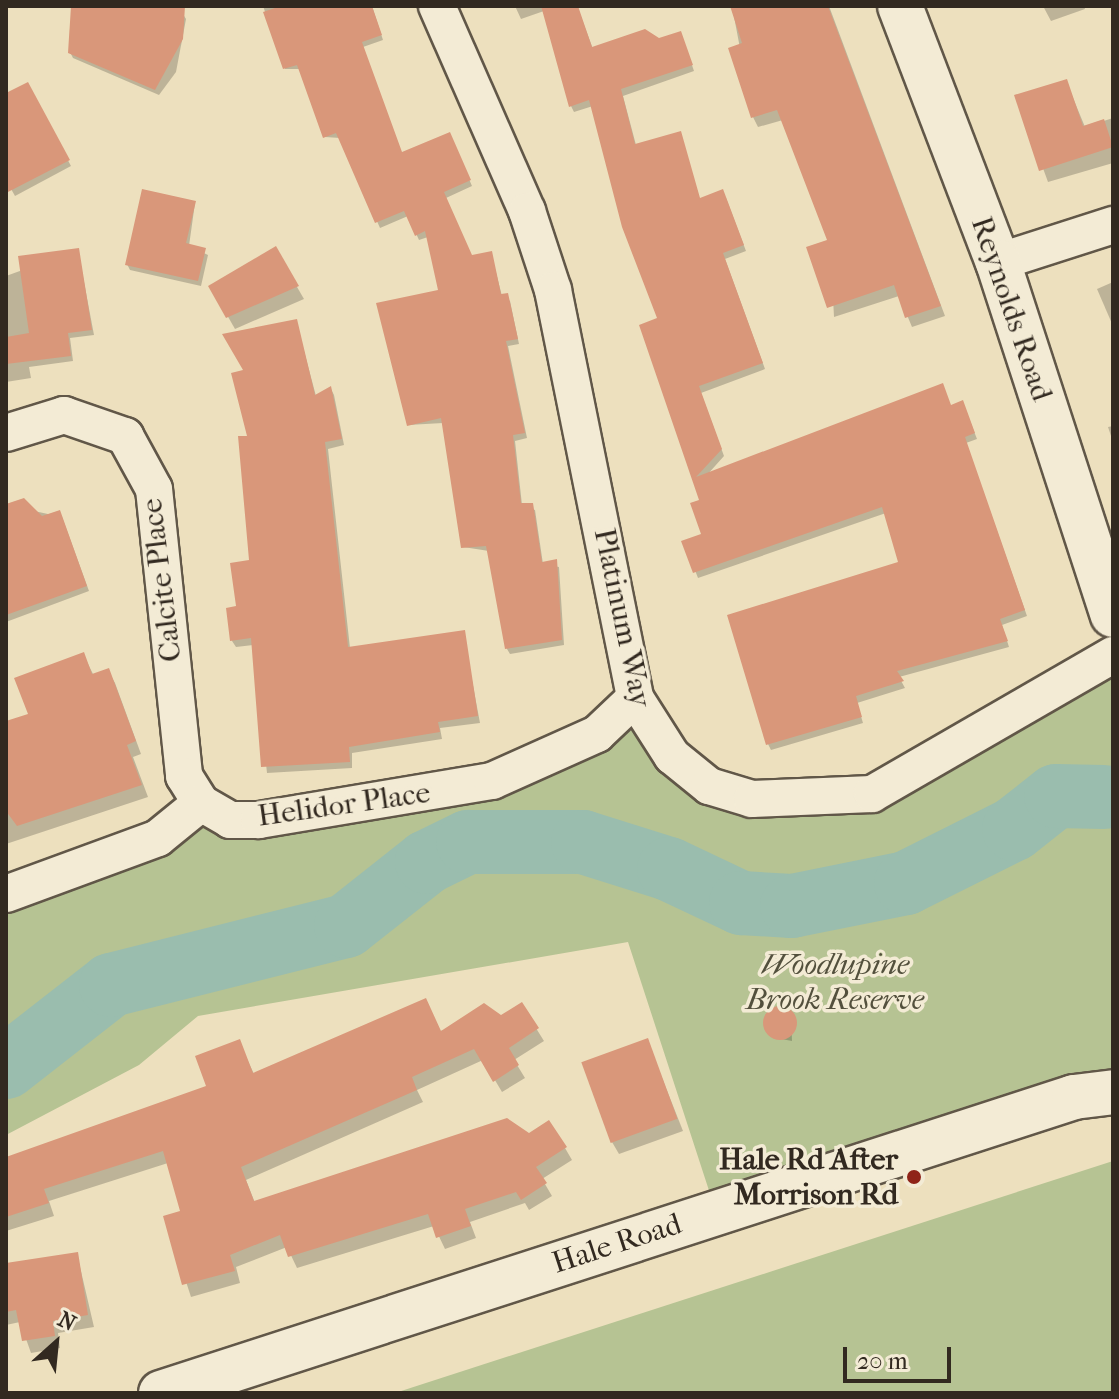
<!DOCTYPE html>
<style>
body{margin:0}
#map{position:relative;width:1119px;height:1399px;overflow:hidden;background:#ede0be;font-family:"IM FELL French Canon",serif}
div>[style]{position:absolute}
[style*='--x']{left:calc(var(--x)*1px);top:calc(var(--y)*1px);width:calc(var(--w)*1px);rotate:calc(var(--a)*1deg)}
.green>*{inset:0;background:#b6c393}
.shadow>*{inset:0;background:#0003}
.river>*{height:64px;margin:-32px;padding:0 32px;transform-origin:32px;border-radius:32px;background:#9abdae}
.building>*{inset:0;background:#d9977a;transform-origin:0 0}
.round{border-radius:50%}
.roads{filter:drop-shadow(2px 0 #615748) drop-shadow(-2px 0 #615748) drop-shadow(0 2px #615748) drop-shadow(0 -2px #615748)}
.minor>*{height:36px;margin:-18px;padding:0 18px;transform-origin:18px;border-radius:18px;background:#f3ebd5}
.tertiary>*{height:44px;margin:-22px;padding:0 22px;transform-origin:22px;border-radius:22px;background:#f3ebd5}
.secondary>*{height:44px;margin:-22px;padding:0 22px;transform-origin:22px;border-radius:22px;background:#f3ebd5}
.dots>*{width:22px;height:22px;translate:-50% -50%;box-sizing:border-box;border:4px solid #f3ebd5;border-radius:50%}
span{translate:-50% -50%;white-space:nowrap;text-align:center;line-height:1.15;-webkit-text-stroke:7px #f3ebd5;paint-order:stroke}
.street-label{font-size:30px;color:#322920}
.park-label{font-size:30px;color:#53503d;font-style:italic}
.poi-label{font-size:30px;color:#322920;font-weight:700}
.right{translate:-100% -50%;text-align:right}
.frame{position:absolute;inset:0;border:8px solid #322920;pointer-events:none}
.north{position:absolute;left:16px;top:1303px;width:80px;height:80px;-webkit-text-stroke:6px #f3ebd5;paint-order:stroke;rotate:27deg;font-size:22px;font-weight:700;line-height:32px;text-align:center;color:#322920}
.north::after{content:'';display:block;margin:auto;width:28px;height:36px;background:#322920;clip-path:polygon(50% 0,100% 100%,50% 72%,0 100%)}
.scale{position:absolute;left:843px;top:1347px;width:108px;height:36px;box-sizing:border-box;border:4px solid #322920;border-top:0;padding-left:10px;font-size:24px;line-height:28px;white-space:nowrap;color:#322920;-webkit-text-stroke:6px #f3ebd5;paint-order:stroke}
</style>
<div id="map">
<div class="green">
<i style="clip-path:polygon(1113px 655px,1113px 1075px,716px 1212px,628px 942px,198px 1016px,139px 1065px,6px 1135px,6px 889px,201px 803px,230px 820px,492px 781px,646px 725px,709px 786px,872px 794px)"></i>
<i style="clip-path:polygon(1113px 1161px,1113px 1393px,395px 1393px)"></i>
</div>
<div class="shadow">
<i style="clip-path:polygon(149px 6px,178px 6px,186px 19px,176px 72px,159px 95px,73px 58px,70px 52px)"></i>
<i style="clip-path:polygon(263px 6px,372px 6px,383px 40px,363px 47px,402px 154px,452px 140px,472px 186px,446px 198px,472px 258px,491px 253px,502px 296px,510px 301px,519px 344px,508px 346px,527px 438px,515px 441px,522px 505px,535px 510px,543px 564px,559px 567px,564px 645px,510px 654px,507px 649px,489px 551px,463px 547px,443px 423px,408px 425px,441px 292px,428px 237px,419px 240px,408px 216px,380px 228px,340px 138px,325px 137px,300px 69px,285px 69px)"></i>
<i style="clip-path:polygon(515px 6px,577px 6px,593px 49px,683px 39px,694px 71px,623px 96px,636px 145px,680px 133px,700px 200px,726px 198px,746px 251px,725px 259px,765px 369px,701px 393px,724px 456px,707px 475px,965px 408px,977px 439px,966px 443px,1027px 616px,1002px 625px,1009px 647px,899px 677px,905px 688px,857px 703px,863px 723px,771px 750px,768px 744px,901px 563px,886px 513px,698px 578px,684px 542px,704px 535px,702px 501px,641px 326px,660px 319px,593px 106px,574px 112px,571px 106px,544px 11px,521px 19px)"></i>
<i style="clip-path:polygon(732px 6px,829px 6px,945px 316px,912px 327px,899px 296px,834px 317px,830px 241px,783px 120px,758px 127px,753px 117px)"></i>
<i style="clip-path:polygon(1043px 6px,1084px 6px,1085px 9px,1051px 21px)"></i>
<i style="clip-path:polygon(1066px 81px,1085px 127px,1113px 118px,1113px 163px,1048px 182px,1017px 97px)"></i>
<i style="clip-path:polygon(27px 84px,71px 166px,15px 196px,6px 180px,6px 95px)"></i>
<i style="clip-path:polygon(195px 203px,189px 246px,208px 255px,201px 286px,130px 270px,127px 264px)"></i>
<i style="clip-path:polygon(275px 249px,304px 299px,235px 329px,211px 287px)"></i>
<i style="clip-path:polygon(78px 250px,94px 335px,70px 338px,73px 361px,29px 367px,31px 378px,6px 382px,6px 276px)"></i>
<i style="clip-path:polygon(1113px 282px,1113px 326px,1097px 289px)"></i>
<i style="clip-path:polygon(296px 321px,316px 396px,331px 389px,334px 395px,344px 445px,328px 449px,350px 648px,463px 632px,480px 723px,440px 728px,442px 739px,352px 753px,352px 768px,267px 773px,253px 645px,236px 647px,232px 641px,251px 562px,246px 371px)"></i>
<i style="clip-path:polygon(1113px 426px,1113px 442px,1108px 427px)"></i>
<i style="clip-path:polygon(6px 505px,62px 517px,89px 591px,6px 622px)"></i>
<i style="clip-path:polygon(83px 654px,94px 676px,108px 671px,115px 683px,141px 754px,133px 757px,148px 797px,6px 844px,6px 723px,30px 715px)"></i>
<i style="clip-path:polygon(521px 1004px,544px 1041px,514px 1060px,525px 1078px,502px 1092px,483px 1060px,417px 1090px,423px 1102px,246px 1180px,255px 1203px,528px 1136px,565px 1148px,572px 1160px,542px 1179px,552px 1196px,529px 1210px,525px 1203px,470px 1222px,476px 1238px,445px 1249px,434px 1226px,297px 1268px,287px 1247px,236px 1267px,240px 1283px,191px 1297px,165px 1217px,182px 1212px,168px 1163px,49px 1201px,54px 1216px,6px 1231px,6px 1159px,209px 1087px,239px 1042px,254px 1074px,501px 1017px)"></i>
<i style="clip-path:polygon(770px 1014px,791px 1014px,792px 1041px,771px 1037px)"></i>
<i style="clip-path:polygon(647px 1040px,683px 1131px,619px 1154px,612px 1142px)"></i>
<i style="clip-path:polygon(77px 1254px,94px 1327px,58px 1333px,60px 1348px,31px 1353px,20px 1322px,6px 1325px,6px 1265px)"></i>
</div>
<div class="river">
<i style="--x:6;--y:1067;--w:133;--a:-38"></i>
<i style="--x:111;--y:985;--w:242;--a:-14.1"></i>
<i style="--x:346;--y:926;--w:103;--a:-38.3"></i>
<i style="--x:427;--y:862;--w:46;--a:-26"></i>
<i style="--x:468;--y:842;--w:115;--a:0"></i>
<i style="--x:583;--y:842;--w:90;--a:17.4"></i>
<i style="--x:669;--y:869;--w:80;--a:25.3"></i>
<i style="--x:741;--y:903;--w:51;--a:3.4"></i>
<i style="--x:792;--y:906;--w:116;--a:-11.4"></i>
<i style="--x:906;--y:883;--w:121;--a:-26.6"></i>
<i style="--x:1014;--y:829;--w:53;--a:-38.2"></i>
<i style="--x:1056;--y:796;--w:48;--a:1.2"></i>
</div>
<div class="building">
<i style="clip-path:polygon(71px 6px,185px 6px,183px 39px,155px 90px,68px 53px)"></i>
<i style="clip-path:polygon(281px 6px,372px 6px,382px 35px,362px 42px,402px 152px,450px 132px,471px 180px,444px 192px,472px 255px,492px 251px,501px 294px,508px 293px,518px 339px,506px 341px,525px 433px,513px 435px,521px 503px,533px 503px,542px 562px,557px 559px,562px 640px,505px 649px,486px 546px,461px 548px,441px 418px,407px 426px,376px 303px,438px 290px,425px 231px,415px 236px,404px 211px,375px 223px,336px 133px,323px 138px,297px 65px,283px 69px,263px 12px)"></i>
<i style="clip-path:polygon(541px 6px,578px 6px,592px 47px,645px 29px,659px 38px,681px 31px,693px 65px,621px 89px,635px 144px,681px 131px,700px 198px,723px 189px,744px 245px,723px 253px,763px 363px,699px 386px,722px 449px,696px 477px,943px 383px,951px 405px,963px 400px,975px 433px,965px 437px,1025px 610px,1000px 619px,1008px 641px,897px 671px,904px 681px,856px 696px,862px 717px,766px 745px,727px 615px,898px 562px,882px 507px,693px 573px,681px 541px,701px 534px,690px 503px,699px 500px,639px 325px,657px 318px,622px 227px,589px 100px,569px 107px)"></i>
<i style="clip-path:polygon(730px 6px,828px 6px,941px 306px,905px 318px,894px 285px,827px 308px,806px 247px,827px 240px,777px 110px,751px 118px,728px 48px,742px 43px)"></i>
<i style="clip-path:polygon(1067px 79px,1083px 126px,1104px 119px,1113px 147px,1039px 171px,1014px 95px)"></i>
<i style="clip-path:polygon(28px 82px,70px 160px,6px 193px,6px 93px)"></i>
<i style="clip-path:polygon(142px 189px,196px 201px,186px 243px,206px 248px,198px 281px,125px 265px)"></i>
<i style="clip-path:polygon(276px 246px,299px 286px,226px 318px,208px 286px)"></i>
<i style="clip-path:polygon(79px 248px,92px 330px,68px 333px,71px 356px,6px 364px,6px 337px,29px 333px,18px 256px)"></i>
<i style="clip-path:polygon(297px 319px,315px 395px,331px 386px,342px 439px,325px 442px,348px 647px,465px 630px,478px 716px,438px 722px,440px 732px,349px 747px,350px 762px,261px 767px,251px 638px,230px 641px,226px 608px,236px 606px,230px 563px,249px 560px,238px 436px,247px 436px,231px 373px,243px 370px,222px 334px)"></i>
<i style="clip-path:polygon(24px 498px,42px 516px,60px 510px,87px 586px,6px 615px,6px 504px)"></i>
<i style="clip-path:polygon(84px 652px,92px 674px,109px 668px,136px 741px,127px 745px,142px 785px,17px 826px,6px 811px,6px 721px,28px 714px,14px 678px)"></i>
<i style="clip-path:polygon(426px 998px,441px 1031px,484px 1003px,501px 1015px,522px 1002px,539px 1028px,509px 1048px,519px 1065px,493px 1082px,474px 1049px,412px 1077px,417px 1090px,241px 1167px,254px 1201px,507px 1118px,529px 1133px,549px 1120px,567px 1147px,536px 1167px,547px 1183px,521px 1200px,516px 1192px,465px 1209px,471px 1226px,436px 1238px,428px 1214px,288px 1257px,280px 1235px,230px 1255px,235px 1271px,182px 1285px,163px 1216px,180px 1211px,163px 1151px,44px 1189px,49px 1203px,6px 1217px,6px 1157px,206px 1086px,195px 1056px,240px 1039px,253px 1073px)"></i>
<i class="round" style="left:763px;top:1006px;width:34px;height:34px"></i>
<i style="left:648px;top:1038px;width:86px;height:71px;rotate:70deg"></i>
<i style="clip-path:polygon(78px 1252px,88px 1315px,53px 1321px,55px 1336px,22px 1341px,16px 1310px,6px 1312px,6px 1263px)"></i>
</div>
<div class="roads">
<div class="minor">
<i style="--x:437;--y:6;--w:224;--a:66.3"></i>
<i style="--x:527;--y:211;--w:83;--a:71.8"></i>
<i style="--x:553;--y:290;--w:416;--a:78.6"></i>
<i style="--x:635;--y:698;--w:69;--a:57.5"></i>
<i style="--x:672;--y:756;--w:48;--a:39"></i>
<i style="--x:709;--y:786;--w:45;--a:16.8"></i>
<i style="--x:752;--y:799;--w:120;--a:-2.4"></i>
<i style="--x:872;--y:794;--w:278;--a:-30"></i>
<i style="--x:998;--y:262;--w:121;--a:-17.8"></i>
<i style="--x:6;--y:433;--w:61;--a:-17.2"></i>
<i style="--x:64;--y:415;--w:65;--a:19"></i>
<i style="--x:125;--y:436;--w:60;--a:61.3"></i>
<i style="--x:154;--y:489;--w:289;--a:84"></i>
<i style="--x:184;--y:776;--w:32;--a:58"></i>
<i style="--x:6;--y:894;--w:162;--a:-20.2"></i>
<i style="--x:158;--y:838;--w:55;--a:-39.1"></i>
<i style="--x:201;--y:803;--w:34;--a:30"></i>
<i style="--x:230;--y:820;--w:29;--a:0"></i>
<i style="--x:259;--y:820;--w:236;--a:-9.5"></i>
<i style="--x:492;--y:781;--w:115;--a:-24.1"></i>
<i style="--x:597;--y:734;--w:52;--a:-43.5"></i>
</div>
<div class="tertiary">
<i style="--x:900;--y:6;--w:274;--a:69.1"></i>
<i style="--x:998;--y:262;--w:371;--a:72"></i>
</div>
<div class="secondary">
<i style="--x:161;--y:1393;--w:960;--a:-17.96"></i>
<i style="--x:1074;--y:1097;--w:39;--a:-7"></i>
</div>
</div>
<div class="dots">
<i style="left:914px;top:1177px;background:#8f2418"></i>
</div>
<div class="street-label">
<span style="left:1011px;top:309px;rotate:71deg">Reynolds Road</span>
<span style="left:162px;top:580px;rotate:-97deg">Calcite Place</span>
<span style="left:622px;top:618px;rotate:78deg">Platinum Way</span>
<span style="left:344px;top:805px;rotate:-8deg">Helidor Place</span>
<span style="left:617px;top:1244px;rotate:-18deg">Hale Road</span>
</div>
<div class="park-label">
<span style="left:835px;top:982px">Woodlupine<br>Brook Reserve</span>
</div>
<div class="poi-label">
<span class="right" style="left:898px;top:1177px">Hale Rd After<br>Morrison Rd</span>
</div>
<div class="frame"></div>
<div class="north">N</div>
<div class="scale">20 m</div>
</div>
